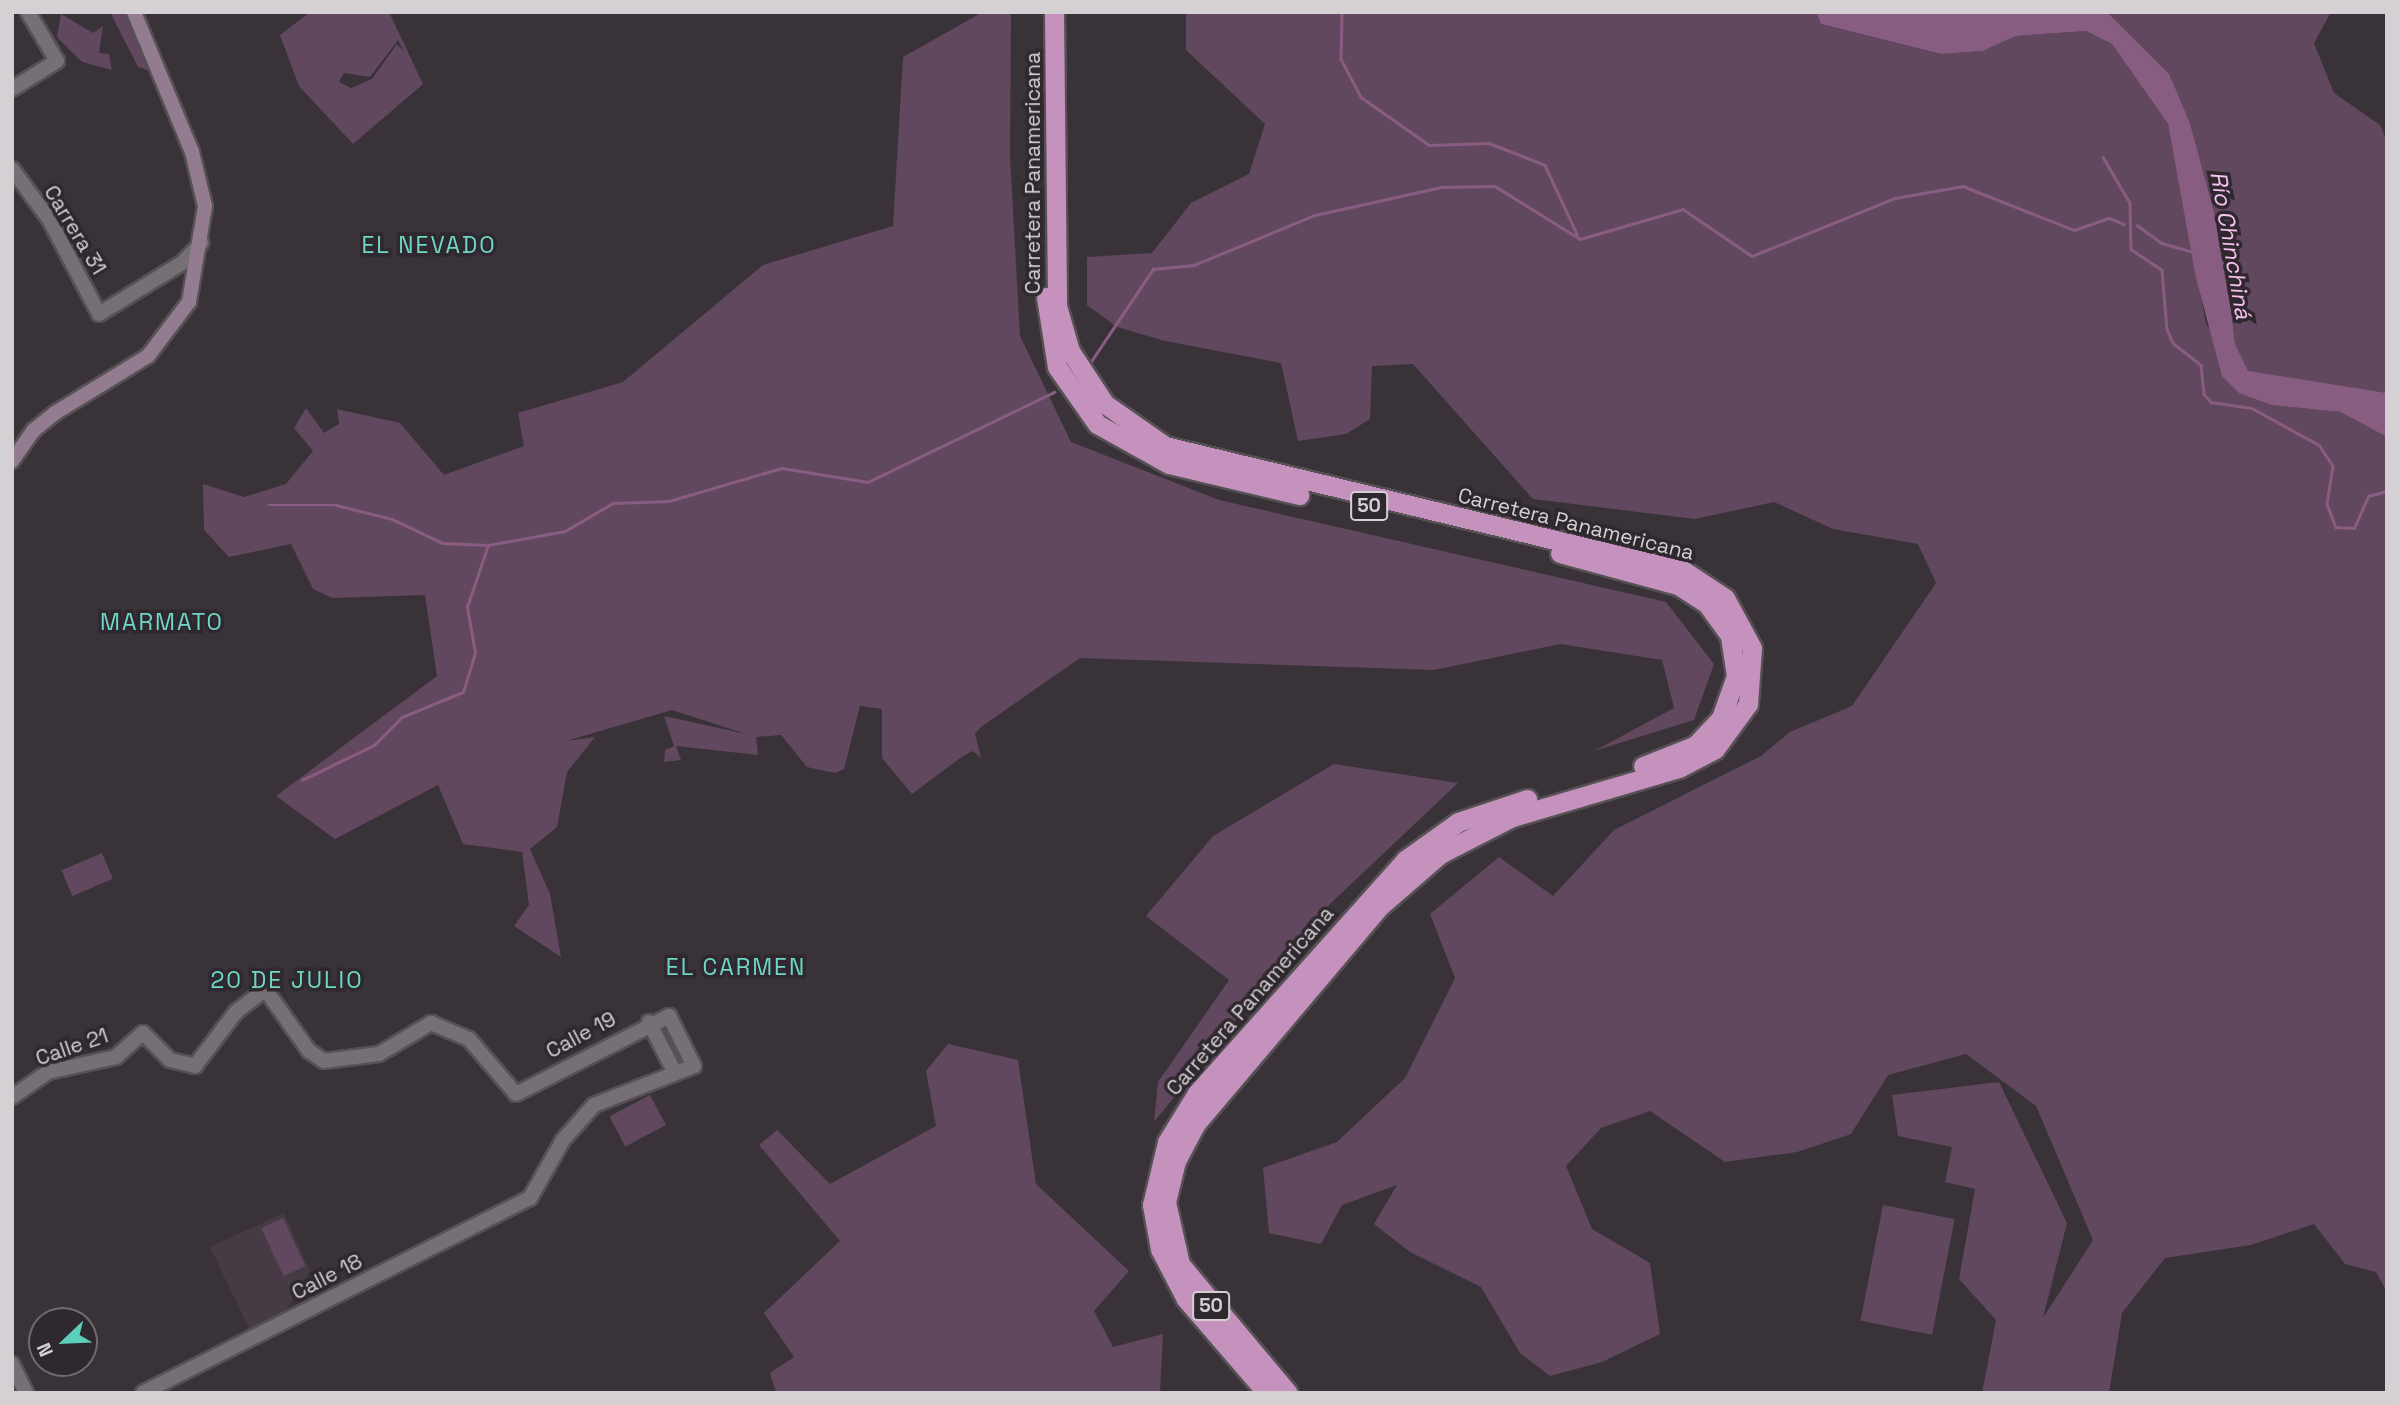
<!DOCTYPE html>
<meta charset="utf-8">
<style>
body{margin:0}
#map{position:relative;width:2399px;height:1405px;overflow:hidden;background:#393238;font-family:"Space Grotesk",sans-serif}
div>[style]{position:absolute}
[style*='--x']{left:calc(var(--x)*1px);top:calc(var(--y)*1px);width:calc(var(--w)*1px);rotate:calc(var(--a)*1deg)}
.built>*{inset:0;background:#463b44}
.green>*{inset:0;background:#62485e;transform-origin:0 0}
.water>*{inset:0;background:#895c82}
.stream>*{height:2.5px;margin:-1.25px;padding:0 1.25px;transform-origin:1.25px;border-radius:1.25px;background:#895c82}
.roads{filter:drop-shadow(2px 0 #565155) drop-shadow(-2px 0 #565155) drop-shadow(0 2px #565155) drop-shadow(0 -2px #565155)}
.tertiary>*{height:14px;margin:-7px;padding:0 7px;transform-origin:7px;border-radius:7px;background:#766f75}
.secondary>*{height:14px;margin:-7px;padding:0 7px;transform-origin:7px;border-radius:7px;background:#937c90}
.trunk>*{height:19px;margin:-9.5px;padding:0 9.5px;transform-origin:9.5px;border-radius:9.5px;background:#c492bd}
span{translate:-50% -50%;white-space:nowrap;text-align:center;line-height:1.15;-webkit-text-stroke:7px #2f282e;paint-order:stroke}
.shield-label span{padding:2px 5px;background:#2f282e;border:2px solid;border-radius:5px;-webkit-text-stroke-width:0}
.shield-label{font-size:19px;color:#d4d0d4;font-weight:700}
.street-label{font-size:21px;color:#d4d0d4}
.neighbourhood-label{font-size:23px;color:#6fd7c6;letter-spacing:2px}
.water-label{font-size:23px;color:#f9c2f0;font-style:italic}
.frame{position:absolute;inset:0;border:14px solid #d4d0d4;pointer-events:none}
.north{position:absolute;left:28px;top:1307px;width:70px;height:70px;box-sizing:border-box;background:#2f282e;border:2px solid #716b70;border-radius:50%;rotate:247deg;font-size:19px;font-weight:700;line-height:28px;text-align:center;color:#d4d0d4}
.north::after{content:'';display:block;margin:auto;width:24px;height:32px;background:#5bcebc;clip-path:polygon(50% 0,100% 100%,50% 72%,0 100%)}
</style>
<div id="map">
<div class="built">
<i style="clip-path:polygon(284px 1213px,310px 1271px,276px 1327px,253px 1337px,210px 1247px)"></i>
</div>
<div class="green">
<i style="clip-path:polygon(110px 12px,128px 12px,151px 71px,138px 67px)"></i>
<i style="clip-path:polygon(evenodd,310px 12px,389px 12px,423px 84px,353px 144px,299px 86px,280px 35px,310px 12px,398px 40px,404px 52px,397px 44px,372px 79px,351px 88px,339px 82px,344px 73px,370px 77px,398px 40px)"></i>
<i style="clip-path:polygon(983px 12px,1011px 12px,1010px 156px,1020px 336px,1071px 442px,1219px 500px,1666px 602px,1714px 664px,1694px 720px,1594px 751px,1674px 708px,1662px 660px,1560px 644px,1434px 670px,1080px 658px,981px 727px,975px 734px,981px 758px,973px 751px,963px 756px,912px 794px,882px 758px,882px 709px,860px 706px,844px 769px,835px 773px,807px 767px,781px 735px,756px 737px,758px 755px,676px 746px,681px 760px,664px 762px,665px 750px,674px 746px,664px 716px,746px 734px,672px 710px,566px 741px,595px 737px,567px 772px,557px 827px,530px 849px,550px 894px,561px 957px,514px 926px,529px 905px,522px 852px,463px 844px,438px 785px,335px 839px,276px 796px,437px 676px,425px 595px,332px 598px,313px 589px,291px 544px,229px 557px,204px 530px,203px 484px,244px 497px,286px 484px,313px 451px,294px 428px,306px 408px,324px 433px,339px 424px,337px 409px,400px 423px,444px 475px,524px 446px,518px 413px,623px 382px,763px 265px,893px 226px,903px 57px)"></i>
<i style="clip-path:polygon(1186px 12px,1816px 12px,1821px 24px,1941px 54px,1983px 51px,2016px 36px,2086px 31px,2112px 44px,2168px 124px,2206px 324px,2272px 405px,2340px 412px,2387px 437px,2387px 1292px,2376px 1272px,2345px 1264px,2314px 1224px,2251px 1245px,2165px 1258px,2122px 1313px,2109px 1393px,1982px 1393px,1996px 1320px,1959px 1279px,1975px 1189px,1945px 1182px,1952px 1147px,1898px 1136px,1892px 1095px,1999px 1082px,2067px 1223px,2043px 1318px,2093px 1240px,2036px 1106px,1966px 1054px,1888px 1075px,1851px 1134px,1797px 1152px,1725px 1162px,1650px 1111px,1601px 1128px,1566px 1166px,1592px 1229px,1650px 1263px,1660px 1334px,1602px 1362px,1550px 1376px,1520px 1353px,1481px 1287px,1410px 1252px,1374px 1224px,1397px 1185px,1342px 1205px,1321px 1244px,1269px 1233px,1263px 1168px,1337px 1142px,1405px 1078px,1455px 978px,1430px 914px,1499px 857px,1553px 896px,1614px 830px,1761px 756px,1790px 732px,1852px 706px,1936px 583px,1918px 544px,1833px 529px,1774px 502px,1695px 519px,1533px 499px,1413px 364px,1372px 366px,1370px 419px,1346px 434px,1298px 441px,1281px 363px,1165px 341px,1117px 327px,1087px 305px,1087px 257px,1152px 253px,1191px 203px,1249px 174px,1265px 124px,1186px 50px)"></i>
<i style="clip-path:polygon(2107px 12px,2331px 12px,2314px 43px,2334px 93px,2380px 125px,2387px 141px,2387px 393px,2248px 372px,2235px 344px,2224px 249px,2190px 123px,2168px 74px)"></i>
<i style="clip-path:polygon(61px 14px,93px 33px,103px 26px,99px 53px,109px 54px,112px 70px,82px 62px,57px 37px)"></i>
<i style="clip-path:polygon(1334px 764px,1458px 783px,1331px 903px,1154px 1122px,1158px 1082px,1229px 980px,1146px 916px,1213px 836px)"></i>
<i style="left:102px;top:853px;width:28px;height:44px;rotate:67deg"></i>
<i style="left:668px;top:1020px;width:44px;height:12px;rotate:65deg"></i>
<i style="clip-path:polygon(948px 1044px,1018px 1060px,1036px 1184px,1129px 1271px,1094px 1311px,1113px 1347px,1163px 1334px,1160px 1393px,776px 1393px,770px 1373px,794px 1357px,764px 1313px,840px 1241px,759px 1145px,777px 1130px,830px 1184px,936px 1126px,926px 1071px)"></i>
<i style="left:650px;top:1095px;width:34px;height:46px;rotate:62deg"></i>
<i style="left:1883px;top:1205px;width:73px;height:118px;rotate:11deg"></i>
<i style="left:283px;top:1218px;width:53px;height:24px;rotate:65deg"></i>
</div>
<div class="water">
<i style="clip-path:polygon(1816px 12px,2107px 12px,2169px 74px,2190px 123px,2224px 249px,2235px 344px,2248px 371px,2387px 393px,2387px 437px,2340px 412px,2272px 405px,2239px 393px,2222px 376px,2196px 278px,2168px 124px,2112px 44px,2086px 31px,2016px 36px,1983px 51px,1941px 54px,1821px 24px)"></i>
</div>
<div class="stream">
<i style="--x:1342;--y:12;--w:47;--a:91.2"></i>
<i style="--x:1341;--y:59;--w:43;--a:62.2"></i>
<i style="--x:1361;--y:97;--w:83;--a:35.2"></i>
<i style="--x:1429;--y:145;--w:60;--a:-1.9"></i>
<i style="--x:1489;--y:143;--w:60;--a:21.4"></i>
<i style="--x:1545;--y:165;--w:78;--a:65.1"></i>
<i style="--x:2103;--y:157;--w:53;--a:59.6"></i>
<i style="--x:2130;--y:203;--w:46;--a:88.8"></i>
<i style="--x:2131;--y:249;--w:37;--a:34"></i>
<i style="--x:2162;--y:270;--w:59;--a:85.2"></i>
<i style="--x:2167;--y:329;--w:15;--a:67"></i>
<i style="--x:2173;--y:343;--w:36;--a:38"></i>
<i style="--x:2201;--y:365;--w:29;--a:84"></i>
<i style="--x:2204;--y:394;--w:11;--a:49"></i>
<i style="--x:2211;--y:402;--w:41;--a:8.3"></i>
<i style="--x:2252;--y:408;--w:77;--a:28.9"></i>
<i style="--x:2319;--y:445;--w:25;--a:56"></i>
<i style="--x:2333;--y:466;--w:38;--a:99"></i>
<i style="--x:2327;--y:504;--w:25;--a:69"></i>
<i style="--x:2336;--y:527;--w:18;--a:3"></i>
<i style="--x:2354;--y:528;--w:35;--a:-66"></i>
<i style="--x:2368;--y:496;--w:20;--a:-15"></i>
<i style="--x:2137;--y:225;--w:31;--a:36"></i>
<i style="--x:2162;--y:243;--w:35;--a:16"></i>
<i style="--x:1090;--y:363;--w:113;--a:-56.2"></i>
<i style="--x:1153;--y:269;--w:41;--a:-5.6"></i>
<i style="--x:1194;--y:265;--w:131;--a:-22.5"></i>
<i style="--x:1315;--y:215;--w:129;--a:-12.5"></i>
<i style="--x:1441;--y:187;--w:54;--a:-1.1"></i>
<i style="--x:1495;--y:186;--w:100;--a:31.9"></i>
<i style="--x:1580;--y:239;--w:107;--a:-16.2"></i>
<i style="--x:1683;--y:209;--w:83;--a:34.3"></i>
<i style="--x:1752;--y:256;--w:154;--a:-22.1"></i>
<i style="--x:1895;--y:198;--w:69;--a:-10"></i>
<i style="--x:1963;--y:186;--w:119;--a:21.6"></i>
<i style="--x:2074;--y:230;--w:37;--a:-19"></i>
<i style="--x:2109;--y:218;--w:16;--a:22"></i>
<i style="--x:269;--y:505;--w:67;--a:0"></i>
<i style="--x:336;--y:505;--w:58;--a:14"></i>
<i style="--x:392;--y:519;--w:56;--a:25.2"></i>
<i style="--x:443;--y:543;--w:45;--a:2.5"></i>
<i style="--x:302;--y:780;--w:80;--a:-25.9"></i>
<i style="--x:374;--y:745;--w:40;--a:-45"></i>
<i style="--x:402;--y:717;--w:66;--a:-22.3"></i>
<i style="--x:463;--y:692;--w:41;--a:-72.9"></i>
<i style="--x:475;--y:653;--w:47;--a:-99.9"></i>
<i style="--x:467;--y:607;--w:65;--a:-71.3"></i>
<i style="--x:488;--y:545;--w:78;--a:-10.3"></i>
<i style="--x:565;--y:531;--w:56;--a:-30.3"></i>
<i style="--x:613;--y:503;--w:56;--a:-2"></i>
<i style="--x:669;--y:501;--w:118;--a:-16.3"></i>
<i style="--x:782;--y:468;--w:87;--a:9.2"></i>
<i style="--x:868;--y:482;--w:207;--a:-25.8"></i>
</div>
<div class="roads">
<div class="tertiary">
<i style="--x:12;--y:89;--w:53;--a:-31.9"></i>
<i style="--x:57;--y:61;--w:57;--a:-120.6"></i>
<i style="--x:12;--y:169;--w:62;--a:53.5"></i>
<i style="--x:49;--y:219;--w:107;--a:62.2"></i>
<i style="--x:99;--y:314;--w:97;--a:-31.6"></i>
<i style="--x:182;--y:263;--w:28;--a:-46"></i>
<i style="--x:649;--y:1022;--w:57;--a:63"></i>
<i style="--x:12;--y:1097;--w:44;--a:-34.8"></i>
<i style="--x:48;--y:1072;--w:70;--a:-12.4"></i>
<i style="--x:116;--y:1057;--w:36;--a:-42"></i>
<i style="--x:143;--y:1033;--w:38;--a:45"></i>
<i style="--x:170;--y:1060;--w:26;--a:13"></i>
<i style="--x:195;--y:1066;--w:68;--a:-52.8"></i>
<i style="--x:236;--y:1012;--w:37;--a:-38"></i>
<i style="--x:265;--y:989;--w:76;--a:54.6"></i>
<i style="--x:309;--y:1051;--w:18;--a:34"></i>
<i style="--x:324;--y:1061;--w:55;--a:-7.3"></i>
<i style="--x:379;--y:1054;--w:61;--a:-30.8"></i>
<i style="--x:431;--y:1023;--w:41;--a:22.8"></i>
<i style="--x:469;--y:1039;--w:72;--a:49.5"></i>
<i style="--x:516;--y:1094;--w:172;--a:-27"></i>
<i style="--x:669;--y:1016;--w:56;--a:63.4"></i>
<i style="--x:694;--y:1066;--w:107;--a:158.7"></i>
<i style="--x:594;--y:1105;--w:47;--a:131.5"></i>
<i style="--x:563;--y:1140;--w:67;--a:119.6"></i>
<i style="--x:530;--y:1198;--w:433;--a:153.3"></i>
<i style="--x:12;--y:1364;--w:32;--a:64"></i>
</div>
<div class="secondary">
<i style="--x:12;--y:461;--w:38;--a:-55"></i>
<i style="--x:34;--y:430;--w:27;--a:-39"></i>
<i style="--x:55;--y:413;--w:109;--a:-31.5"></i>
<i style="--x:148;--y:356;--w:68;--a:-52.8"></i>
<i style="--x:189;--y:302;--w:97;--a:-80.5"></i>
<i style="--x:205;--y:206;--w:56;--a:-103.5"></i>
<i style="--x:192;--y:152;--w:152;--a:-112.5"></i>
</div>
<div class="trunk">
<i style="--x:1054;--y:12;--w:294;--a:89.4"></i>
<i style="--x:1057;--y:306;--w:47;--a:73.9"></i>
<i style="--x:1070;--y:351;--w:64;--a:56.6"></i>
<i style="--x:1105;--y:404;--w:73;--a:35"></i>
<i style="--x:1165;--y:446;--w:534;--a:13.54"></i>
<i style="--x:1684;--y:571;--w:49;--a:33.4"></i>
<i style="--x:1725;--y:598;--w:57;--a:61.6"></i>
<i style="--x:1752;--y:648;--w:56;--a:94.1"></i>
<i style="--x:1748;--y:704;--w:56;--a:126.3"></i>
<i style="--x:1715;--y:749;--w:41;--a:152.2"></i>
<i style="--x:1679;--y:768;--w:174;--a:163.6"></i>
<i style="--x:1512;--y:817;--w:81;--a:152.8"></i>
<i style="--x:1440;--y:854;--w:81;--a:139"></i>
<i style="--x:1379;--y:907;--w:285;--a:130.2"></i>
<i style="--x:1195;--y:1125;--w:41;--a:117.8"></i>
<i style="--x:1176;--y:1161;--w:42;--a:103.7"></i>
<i style="--x:1166;--y:1202;--w:64;--a:77.3"></i>
<i style="--x:1180;--y:1264;--w:168;--a:50.1"></i>
<i style="--x:1046;--y:297;--w:71;--a:81.1"></i>
<i style="--x:1057;--y:367;--w:70;--a:54.9"></i>
<i style="--x:1097;--y:424;--w:82;--a:29.1"></i>
<i style="--x:1169;--y:464;--w:134;--a:13.4"></i>
<i style="--x:1560;--y:553;--w:122;--a:15.2"></i>
<i style="--x:1678;--y:585;--w:35;--a:33"></i>
<i style="--x:1707;--y:604;--w:39;--a:54"></i>
<i style="--x:1730;--y:636;--w:40;--a:81.5"></i>
<i style="--x:1736;--y:676;--w:45;--a:109.7"></i>
<i style="--x:1721;--y:718;--w:37;--a:133"></i>
<i style="--x:1696;--y:745;--w:57;--a:158.4"></i>
<i style="--x:1267;--y:1393;--w:124;--a:-130.8"></i>
<i style="--x:1186;--y:1299;--w:56;--a:-117.5"></i>
<i style="--x:1160;--y:1249;--w:45;--a:-100.3"></i>
<i style="--x:1152;--y:1205;--w:65;--a:-76.6"></i>
<i style="--x:1167;--y:1142;--w:57;--a:-58.5"></i>
<i style="--x:1197;--y:1093;--w:312;--a:-48.2"></i>
<i style="--x:1405;--y:860;--w:65;--a:-35.6"></i>
<i style="--x:1458;--y:822;--w:73;--a:-18.4"></i>
</div>
</div>
<div class="shield-label">
<span style="left:1369px;top:506px">50</span>
<span style="left:1211px;top:1306px">50</span>
</div>
<div class="street-label">
<span style="left:1033px;top:173px;rotate:-90deg">Carretera Panamericana</span>
<span style="left:75px;top:230px;rotate:59deg">Carrera 31</span>
<span style="left:1576px;top:524px;rotate:14deg">Carretera Panamericana</span>
<span style="left:1250px;top:1001px;rotate:-49deg">Carretera Panamericana</span>
<span style="left:581px;top:1035px;rotate:-28deg">Calle 19</span>
<span style="left:72px;top:1047px;rotate:-19deg">Calle 21</span>
<span style="left:327px;top:1277px;rotate:-27deg">Calle 18</span>
</div>
<div class="neighbourhood-label">
<span style="left:429px;top:245px">EL NEVADO</span>
<span style="left:162px;top:622px">MARMATO</span>
<span style="left:736px;top:967px">EL CARMEN</span>
<span style="left:287px;top:980px">20 DE JULIO</span>
</div>
<div class="water-label">
<span style="left:2231px;top:245px;rotate:80deg">Río Chinchiná</span>
</div>
<div class="frame"></div>
<div class="north">N</div>
</div>
